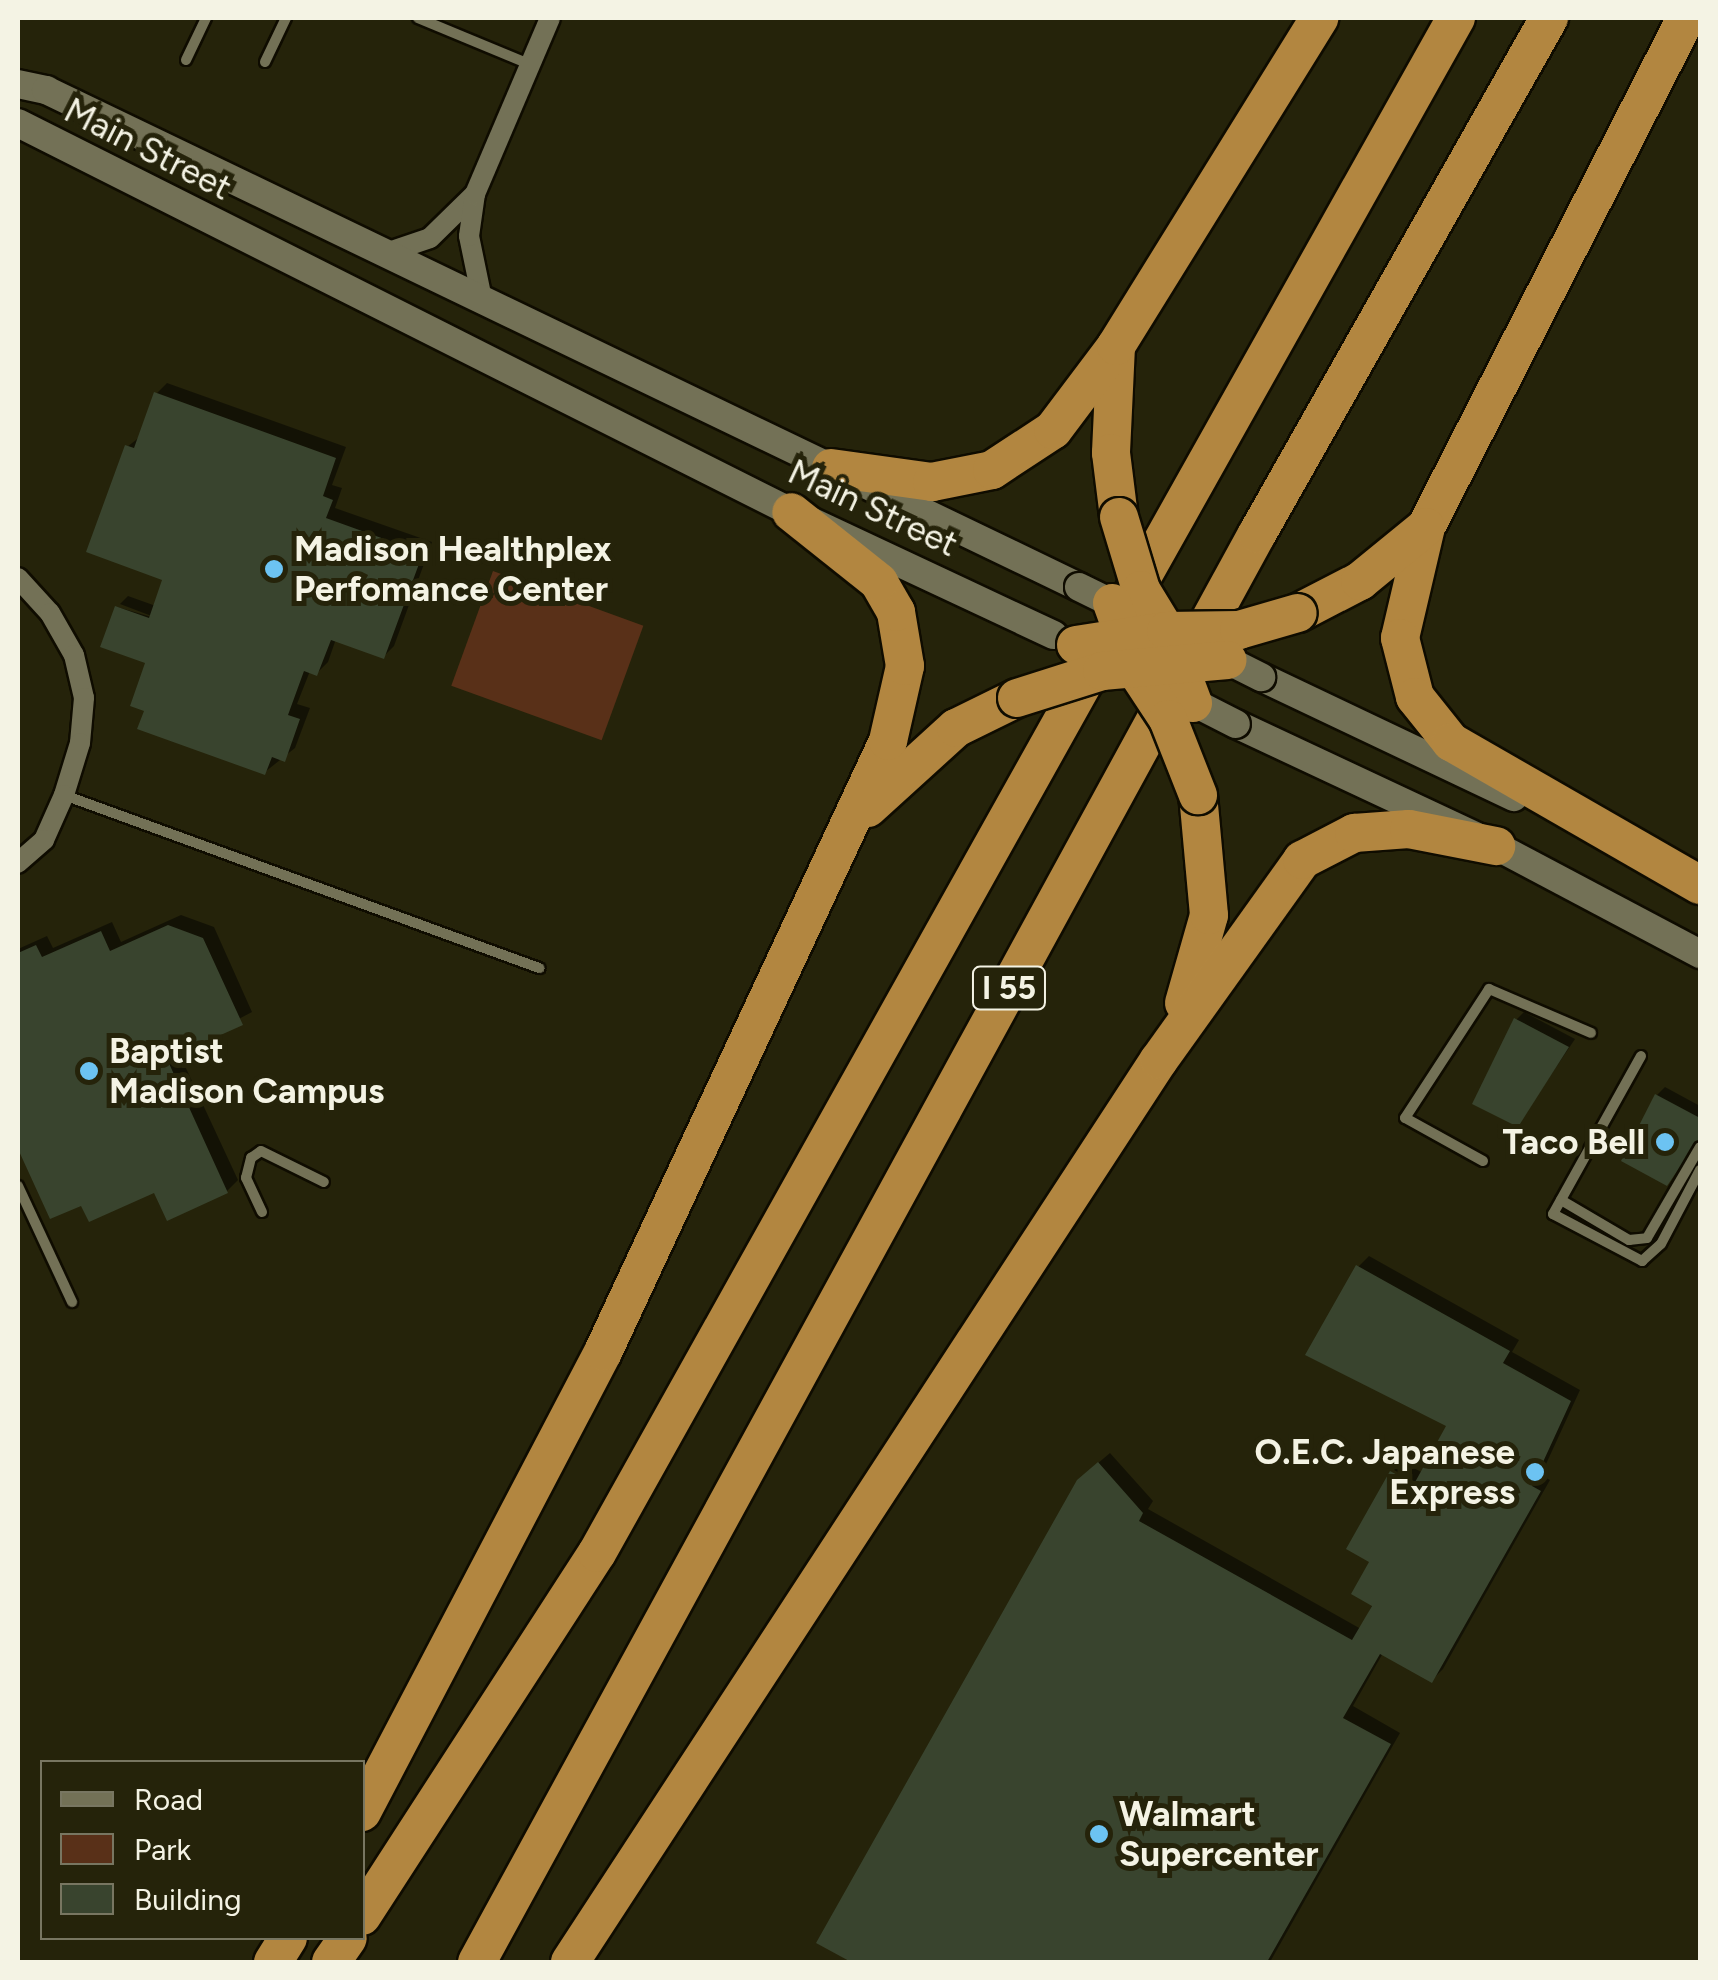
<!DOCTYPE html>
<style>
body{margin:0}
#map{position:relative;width:1718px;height:1980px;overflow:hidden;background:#25230a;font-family:Figtree,sans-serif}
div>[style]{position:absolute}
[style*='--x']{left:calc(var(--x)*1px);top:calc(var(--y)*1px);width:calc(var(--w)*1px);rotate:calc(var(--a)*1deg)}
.green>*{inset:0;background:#593018;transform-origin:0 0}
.shadow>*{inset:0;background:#0007}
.building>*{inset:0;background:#39442e}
.roads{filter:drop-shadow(2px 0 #0f0c00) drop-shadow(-2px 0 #0f0c00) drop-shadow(0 2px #0f0c00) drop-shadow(0 -2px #0f0c00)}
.lane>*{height:10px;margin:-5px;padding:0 5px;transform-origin:5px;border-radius:5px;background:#737156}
.street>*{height:20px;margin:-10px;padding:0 10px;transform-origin:10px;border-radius:10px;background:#737156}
.secondary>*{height:28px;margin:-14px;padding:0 14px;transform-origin:14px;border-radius:14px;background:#737156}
.highway>*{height:38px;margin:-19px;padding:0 19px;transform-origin:19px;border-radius:19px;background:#b28640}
.bridges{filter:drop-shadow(2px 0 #0f0c00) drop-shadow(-2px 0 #0f0c00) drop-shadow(0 2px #0f0c00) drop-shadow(0 -2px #0f0c00)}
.secondary-bridge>*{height:28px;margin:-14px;padding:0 14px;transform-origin:14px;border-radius:14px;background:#737156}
.highway-bridge>*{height:38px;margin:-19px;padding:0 19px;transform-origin:19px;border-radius:19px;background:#b28640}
.dots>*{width:28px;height:28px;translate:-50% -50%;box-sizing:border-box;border:5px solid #25230a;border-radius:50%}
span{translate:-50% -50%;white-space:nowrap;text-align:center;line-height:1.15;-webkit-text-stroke:10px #25230a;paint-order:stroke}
.shield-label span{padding:2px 8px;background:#25230a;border:2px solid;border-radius:8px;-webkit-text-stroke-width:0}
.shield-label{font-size:32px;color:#f4f3e4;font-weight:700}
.street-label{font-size:35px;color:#f4f3e4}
.poi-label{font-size:35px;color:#f4f3e4;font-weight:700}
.left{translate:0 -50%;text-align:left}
.right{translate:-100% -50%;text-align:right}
.frame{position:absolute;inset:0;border:20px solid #f4f3e4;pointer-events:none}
.legend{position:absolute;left:40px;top:1760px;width:325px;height:180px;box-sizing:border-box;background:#25230a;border:2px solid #787661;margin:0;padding:12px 18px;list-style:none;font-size:30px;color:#f4f3e4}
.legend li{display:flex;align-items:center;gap:20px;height:50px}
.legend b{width:50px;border:2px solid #787661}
</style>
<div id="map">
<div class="green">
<i style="left:493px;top:571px;width:160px;height:122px;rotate:20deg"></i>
</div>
<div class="shadow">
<i style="clip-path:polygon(167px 383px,346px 447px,332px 485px,342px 488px,335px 508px,432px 542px,394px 646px,383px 657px,336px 639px,328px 662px,317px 673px,310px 671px,297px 704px,310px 708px,295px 748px,265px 772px,147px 709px,149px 662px,117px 607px,162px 620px,120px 604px,128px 596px,156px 606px,165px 578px,127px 447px,141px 436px,156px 394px)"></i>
<i style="clip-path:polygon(181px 915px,214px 927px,252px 1012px,178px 1051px,238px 1180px,227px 1191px,155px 1190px,82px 1203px,51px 1216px,18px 1143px,18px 949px,47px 936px,53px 948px,112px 922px,121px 942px)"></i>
<i style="clip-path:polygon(1524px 1012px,1575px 1039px,1518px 1124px,1516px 1020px)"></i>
<i style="clip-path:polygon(1665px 1087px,1700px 1106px,1700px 1135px,1667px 1183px,1657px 1095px)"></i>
<i style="clip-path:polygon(1369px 1256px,1519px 1340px,1512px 1352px,1580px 1390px,1541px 1475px,1550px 1480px,1443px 1669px,1432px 1680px,1383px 1653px,1353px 1706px,1400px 1733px,1270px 1962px,856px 1962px,819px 1942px,1091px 1469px,1110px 1453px,1153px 1501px,1148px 1509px,1361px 1629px,1426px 1488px,1394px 1470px,1403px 1462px,1423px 1473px,1450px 1425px,1358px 1267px)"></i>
</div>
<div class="building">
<i style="clip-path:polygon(154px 392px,336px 458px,323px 496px,333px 500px,326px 518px,423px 553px,384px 659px,331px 640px,317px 676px,304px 671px,288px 715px,300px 719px,285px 762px,272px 757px,265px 775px,137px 729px,144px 711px,130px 706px,145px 663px,100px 647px,115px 606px,149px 618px,162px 580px,86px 552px,125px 445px,134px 448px)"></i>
<i style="clip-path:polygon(168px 925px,203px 938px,243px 1025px,167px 1059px,228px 1193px,167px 1221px,154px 1193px,89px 1222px,81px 1206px,50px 1219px,18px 1149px,18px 953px,36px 945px,42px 957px,101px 931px,110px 951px)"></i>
<i style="clip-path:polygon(1514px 1018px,1569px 1047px,1518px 1127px,1472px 1104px)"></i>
<i style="clip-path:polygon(1655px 1094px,1700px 1118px,1700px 1138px,1667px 1186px,1621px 1161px)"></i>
<i style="clip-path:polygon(1356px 1265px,1510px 1351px,1503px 1363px,1571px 1401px,1532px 1486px,1541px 1491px,1432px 1683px,1380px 1654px,1343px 1718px,1391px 1744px,1267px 1962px,851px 1962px,816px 1943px,1077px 1480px,1098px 1462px,1143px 1513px,1139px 1521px,1352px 1640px,1372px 1606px,1351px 1594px,1369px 1562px,1346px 1549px,1390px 1471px,1414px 1484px,1446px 1426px,1305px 1355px)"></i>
</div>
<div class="roads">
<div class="lane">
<i style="--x:418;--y:18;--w:120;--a:22.5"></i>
<i style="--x:186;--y:60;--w:47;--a:-64.5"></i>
<i style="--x:265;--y:62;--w:49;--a:-64.5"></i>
<i style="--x:64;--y:795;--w:506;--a:20.01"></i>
<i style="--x:1641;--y:1056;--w:181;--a:119.1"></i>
<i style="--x:1553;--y:1214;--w:101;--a:27.8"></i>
<i style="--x:1642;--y:1261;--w:25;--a:-42"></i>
<i style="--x:1661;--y:1244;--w:84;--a:-62.2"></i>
<i style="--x:1483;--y:1161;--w:89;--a:-151.1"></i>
<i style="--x:1405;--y:1118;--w:154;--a:-56.9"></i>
<i style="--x:1489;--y:989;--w:111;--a:23.3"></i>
<i style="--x:18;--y:1186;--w:128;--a:65"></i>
<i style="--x:1561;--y:1200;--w:79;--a:30.5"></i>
<i style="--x:1629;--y:1240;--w:18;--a:-6"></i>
<i style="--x:1647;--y:1238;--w:105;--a:-59.8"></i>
<i style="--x:262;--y:1212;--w:38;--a:-115"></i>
<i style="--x:246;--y:1178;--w:21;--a:-76"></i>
<i style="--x:251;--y:1158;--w:12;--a:-35"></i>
<i style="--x:261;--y:1151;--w:70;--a:26.2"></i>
</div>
<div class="street">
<i style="--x:386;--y:253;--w:46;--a:-18.8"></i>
<i style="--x:430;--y:238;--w:63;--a:-44.4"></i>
<i style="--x:482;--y:299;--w:64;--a:-101.7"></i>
<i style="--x:469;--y:236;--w:42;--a:-81.9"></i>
<i style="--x:475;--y:194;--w:191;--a:-66.9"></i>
<i style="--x:18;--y:578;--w:47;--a:47.6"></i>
<i style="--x:50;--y:613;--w:48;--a:60.3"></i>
<i style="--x:74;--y:655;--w:44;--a:76.9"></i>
<i style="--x:84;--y:698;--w:45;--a:95.1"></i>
<i style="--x:80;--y:743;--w:54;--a:107.1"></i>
<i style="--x:64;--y:795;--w:49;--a:114"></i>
<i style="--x:44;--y:840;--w:35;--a:139"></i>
</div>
<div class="secondary">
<i style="--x:18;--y:84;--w:29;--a:12"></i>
<i style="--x:46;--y:90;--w:1146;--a:25.69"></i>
<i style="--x:18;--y:123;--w:865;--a:26.71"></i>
<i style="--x:791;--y:512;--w:290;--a:25.1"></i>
<i style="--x:1261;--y:677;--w:280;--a:25.4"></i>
<i style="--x:1236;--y:724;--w:287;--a:25.1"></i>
<i style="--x:1496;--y:846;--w:231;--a:27.9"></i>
</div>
<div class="highway">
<i style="--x:1686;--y:18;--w:572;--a:117.06"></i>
<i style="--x:1426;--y:527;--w:114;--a:103.2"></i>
<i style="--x:1400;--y:638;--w:61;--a:75.7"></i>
<i style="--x:1415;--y:697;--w:58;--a:51.3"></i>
<i style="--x:1451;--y:742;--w:287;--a:29.9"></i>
<i style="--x:1116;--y:346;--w:107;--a:92.7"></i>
<i style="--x:1111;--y:453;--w:64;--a:82.9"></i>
<i style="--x:831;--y:468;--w:102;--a:7.9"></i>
<i style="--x:932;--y:482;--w:61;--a:-11.3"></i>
<i style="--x:992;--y:470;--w:73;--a:-33.3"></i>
<i style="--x:1053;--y:430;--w:105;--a:-53.1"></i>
<i style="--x:1116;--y:346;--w:386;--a:-58.2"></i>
<i style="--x:1127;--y:604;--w:672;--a:-60.69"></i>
<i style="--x:1298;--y:613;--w:70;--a:-27.3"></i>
<i style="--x:1360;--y:581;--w:85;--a:-39.3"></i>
<i style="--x:868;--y:808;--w:119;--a:-42.3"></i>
<i style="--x:956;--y:728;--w:68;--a:-26.2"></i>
<i style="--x:1184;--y:1003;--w:91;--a:-74.1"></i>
<i style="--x:1209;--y:915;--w:121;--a:-95.2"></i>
<i style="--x:362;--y:1812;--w:519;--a:-62.35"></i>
<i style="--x:603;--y:1352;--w:674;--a:-64.99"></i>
<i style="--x:888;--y:741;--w:77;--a:-77.2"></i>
<i style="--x:905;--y:666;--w:55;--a:-99.5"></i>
<i style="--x:896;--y:612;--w:34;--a:-120"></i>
<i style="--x:879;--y:582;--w:112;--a:-141.5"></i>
<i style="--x:362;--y:1916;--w:432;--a:-57.1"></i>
<i style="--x:597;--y:1553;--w:1027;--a:-60.79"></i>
<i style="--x:273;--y:1962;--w:28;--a:-58"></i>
<i style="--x:331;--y:1962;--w:29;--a:-55"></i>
<i style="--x:477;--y:1962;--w:1627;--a:-61.36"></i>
<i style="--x:1257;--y:534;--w:593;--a:-60.49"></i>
<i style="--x:570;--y:1962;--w:1077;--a:-56.86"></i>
<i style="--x:1159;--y:1060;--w:246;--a:-54.4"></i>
<i style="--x:1302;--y:860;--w:59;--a:-27.4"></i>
<i style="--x:1354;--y:833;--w:55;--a:-4.2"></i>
<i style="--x:1409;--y:829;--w:89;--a:11.1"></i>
</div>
</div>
<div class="bridges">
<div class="secondary-bridge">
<i style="--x:1079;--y:587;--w:57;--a:26.1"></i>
<i style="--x:1213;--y:653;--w:54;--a:26.6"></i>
<i style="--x:1177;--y:694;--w:66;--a:27"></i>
</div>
<div class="highway-bridge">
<i style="--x:1119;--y:517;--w:76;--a:73.2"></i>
<i style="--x:1141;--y:590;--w:48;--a:58.6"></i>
<i style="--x:1166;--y:631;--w:77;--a:69.4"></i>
<i style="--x:1112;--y:603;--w:73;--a:70.1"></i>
<i style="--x:1137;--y:672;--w:56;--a:56.6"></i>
<i style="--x:1168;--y:719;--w:82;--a:68.5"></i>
<i style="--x:1076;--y:645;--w:91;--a:-8.8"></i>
<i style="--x:1166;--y:631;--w:73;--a:-0.8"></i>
<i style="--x:1239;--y:630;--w:61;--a:-16.1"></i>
<i style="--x:1017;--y:698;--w:89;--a:-17.6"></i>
<i style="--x:1102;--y:671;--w:126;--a:-5"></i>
</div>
</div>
<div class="dots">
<i style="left:274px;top:569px;background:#6cc3f2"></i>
<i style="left:89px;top:1071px;background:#6cc3f2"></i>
<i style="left:1665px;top:1142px;background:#6cc3f2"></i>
<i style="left:1535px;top:1472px;background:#6cc3f2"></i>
<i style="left:1099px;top:1834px;background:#6cc3f2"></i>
</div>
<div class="shield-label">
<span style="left:1009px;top:988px">I 55</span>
</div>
<div class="street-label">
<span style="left:148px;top:149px;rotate:27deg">Main Street</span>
<span style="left:873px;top:508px;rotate:25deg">Main Street</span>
</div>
<div class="poi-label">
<span class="left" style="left:294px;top:569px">Madison Healthplex<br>Perfomance Center</span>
<span class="left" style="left:109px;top:1071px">Baptist<br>Madison Campus</span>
<span class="right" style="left:1645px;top:1142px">Taco Bell</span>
<span class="right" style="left:1515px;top:1472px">O.E.C. Japanese<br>Express</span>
<span class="left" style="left:1119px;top:1834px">Walmart<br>Supercenter</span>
</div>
<div class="frame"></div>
<ul class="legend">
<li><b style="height:12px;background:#737156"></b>Road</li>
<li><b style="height:28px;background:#593018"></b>Park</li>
<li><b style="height:28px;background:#39442e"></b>Building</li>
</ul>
</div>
